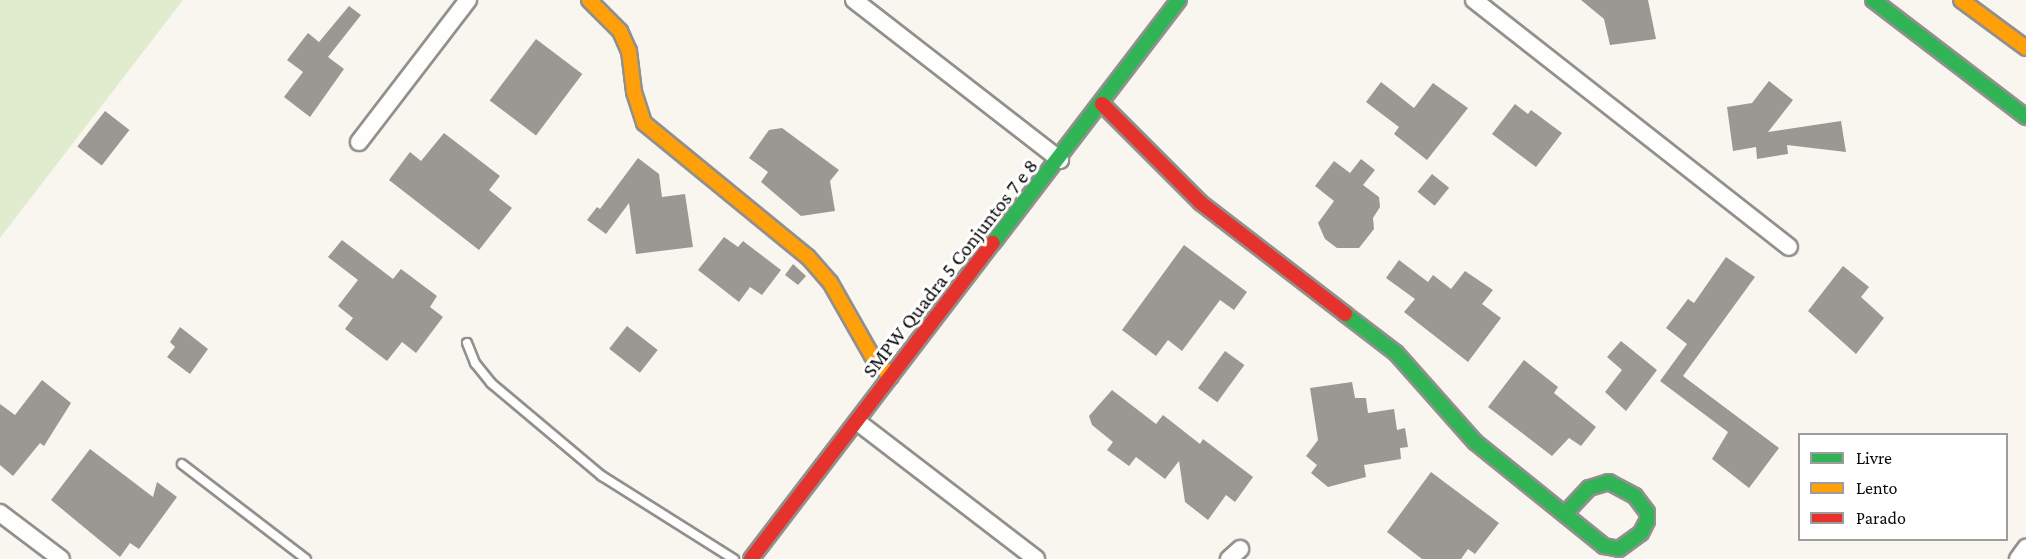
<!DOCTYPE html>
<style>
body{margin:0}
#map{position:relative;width:2026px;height:559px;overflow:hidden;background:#f8f6ee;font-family:"Crimson Pro",serif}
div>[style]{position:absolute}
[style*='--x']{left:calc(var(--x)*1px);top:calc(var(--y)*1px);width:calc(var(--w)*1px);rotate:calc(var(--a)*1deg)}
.green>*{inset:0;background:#e1eccf}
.building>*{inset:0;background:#9b9894;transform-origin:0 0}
.roads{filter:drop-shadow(2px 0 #91908d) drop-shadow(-2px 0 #91908d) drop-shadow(0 2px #91908d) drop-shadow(0 -2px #91908d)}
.lane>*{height:8px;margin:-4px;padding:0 4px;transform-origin:4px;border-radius:4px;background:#fefefc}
.street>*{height:16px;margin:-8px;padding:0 8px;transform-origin:8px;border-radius:8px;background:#fefefc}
.fast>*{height:14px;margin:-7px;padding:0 7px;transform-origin:7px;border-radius:7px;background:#30b455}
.slow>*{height:14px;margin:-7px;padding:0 7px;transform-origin:7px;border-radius:7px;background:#ff9f0a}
.jam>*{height:14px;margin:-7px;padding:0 7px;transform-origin:7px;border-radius:7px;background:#e5322d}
span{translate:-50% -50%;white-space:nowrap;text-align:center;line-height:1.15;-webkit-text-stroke:6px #fff;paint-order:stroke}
.street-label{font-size:21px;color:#0a0a0a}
.legend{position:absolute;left:1798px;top:433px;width:210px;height:108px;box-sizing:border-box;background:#fff;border:2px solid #9d9d9d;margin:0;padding:8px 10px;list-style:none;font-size:18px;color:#0a0a0a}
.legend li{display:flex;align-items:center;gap:12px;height:30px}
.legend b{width:30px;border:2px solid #9d9d9d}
</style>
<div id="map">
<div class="green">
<i style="clip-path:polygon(0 0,183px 0,0 238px)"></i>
</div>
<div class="building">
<i style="clip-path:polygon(1581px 0,1648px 0,1656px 39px,1610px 45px,1604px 19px)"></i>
<i style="clip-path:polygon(349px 6px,361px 15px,328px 57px,344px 69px,310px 117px,284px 97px,303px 72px,287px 60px,308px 33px,319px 42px)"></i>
<i style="left:536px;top:39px;width:58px;height:77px;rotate:37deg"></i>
<i style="clip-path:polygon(1769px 81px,1793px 100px,1768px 132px,1841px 121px,1846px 152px,1787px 145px,1788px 154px,1757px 159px,1756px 147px,1733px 151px,1727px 107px,1752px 103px)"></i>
<i style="clip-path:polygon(1381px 82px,1414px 108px,1433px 83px,1468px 108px,1427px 160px,1394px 134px,1399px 127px,1366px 102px)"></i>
<i style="clip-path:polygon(1515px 104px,1528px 114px,1531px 110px,1562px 133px,1536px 167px,1492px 134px)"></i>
<i style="left:105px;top:111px;width:31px;height:45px;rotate:38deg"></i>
<i style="clip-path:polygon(782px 128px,839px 170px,830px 181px,835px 211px,801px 216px,761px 182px,768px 172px,749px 158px,769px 130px)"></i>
<i style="clip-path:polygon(444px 133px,500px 176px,489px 190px,512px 208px,479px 250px,389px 180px,410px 152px,421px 161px)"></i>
<i style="clip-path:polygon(638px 158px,659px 174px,662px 197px,685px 194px,693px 247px,636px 254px,629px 203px,606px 234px,587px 220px,597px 207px,600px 209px)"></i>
<i style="clip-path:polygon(1361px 159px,1375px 170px,1363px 185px,1379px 197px,1380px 207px,1373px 218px,1374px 229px,1359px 248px,1337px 248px,1325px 239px,1318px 223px,1334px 201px,1315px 186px,1334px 161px,1350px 173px)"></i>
<i style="left:1432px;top:174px;width:22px;height:23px;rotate:39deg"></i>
<i style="clip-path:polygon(724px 237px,738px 247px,743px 241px,781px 270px,762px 295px,750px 287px,739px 302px,698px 270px)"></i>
<i style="clip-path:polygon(342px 240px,393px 279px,401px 269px,437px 296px,430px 307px,443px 317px,416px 353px,402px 342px,387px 361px,345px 329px,353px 318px,338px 306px,358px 280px,328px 257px)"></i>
<i style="clip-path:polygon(1184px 245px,1247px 292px,1234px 310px,1220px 300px,1182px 351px,1168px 340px,1156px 356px,1122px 330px)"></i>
<i style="clip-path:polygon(1726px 257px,1755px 277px,1683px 376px,1779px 448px,1749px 488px,1712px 459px,1728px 432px,1660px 381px,1687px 344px,1666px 328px,1688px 299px,1694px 303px)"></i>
<i style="clip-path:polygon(1399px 260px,1428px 282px,1433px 275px,1451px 289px,1465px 271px,1493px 290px,1482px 304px,1501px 318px,1468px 362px,1404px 312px,1415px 299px,1386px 278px)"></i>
<i style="clip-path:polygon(793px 264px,806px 276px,798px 285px,785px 275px)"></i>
<i style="clip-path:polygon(1843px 266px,1869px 287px,1861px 297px,1884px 318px,1856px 354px,1808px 311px)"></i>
<i style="left:627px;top:326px;width:39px;height:29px;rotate:38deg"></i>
<i style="clip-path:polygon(180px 327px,208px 349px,190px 374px,167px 357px,175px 347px,170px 342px)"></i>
<i style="clip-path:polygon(1621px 341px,1657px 370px,1626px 411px,1605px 392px,1622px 370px,1607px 357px)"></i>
<i style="left:1225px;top:351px;width:24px;height:46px;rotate:36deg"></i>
<i style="clip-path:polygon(1524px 360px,1558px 387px,1554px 393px,1596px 427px,1581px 446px,1569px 438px,1552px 456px,1488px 407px)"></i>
<i style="clip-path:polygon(42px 380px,71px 403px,44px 446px,40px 443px,13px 476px,0 465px,0 404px,15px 415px)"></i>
<i style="clip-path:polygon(1352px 382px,1355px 398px,1366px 398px,1368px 413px,1394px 409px,1397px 430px,1405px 428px,1408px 447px,1400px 448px,1401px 459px,1364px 465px,1366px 477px,1328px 487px,1311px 473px,1317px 465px,1306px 456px,1318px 440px,1310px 388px)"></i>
<i style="clip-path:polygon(1112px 390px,1156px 424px,1163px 415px,1200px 444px,1203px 439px,1253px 477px,1235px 502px,1226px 495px,1208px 520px,1185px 502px,1179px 461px,1165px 479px,1136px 457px,1129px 466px,1107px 450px,1113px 442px,1092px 425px,1089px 416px)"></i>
<i style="clip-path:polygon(90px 449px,153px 497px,157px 482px,177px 497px,139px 549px,130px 543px,120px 557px,51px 500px)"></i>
<i style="clip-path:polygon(1431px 472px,1499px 523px,1475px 554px,1468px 549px,1461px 559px,1422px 559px,1387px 532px)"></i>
</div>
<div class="roads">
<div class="lane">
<i style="--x:467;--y:343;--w:22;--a:68"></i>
<i style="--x:475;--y:363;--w:26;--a:51"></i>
<i style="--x:491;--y:383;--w:145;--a:40"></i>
<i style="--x:602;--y:476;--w:156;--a:32.2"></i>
<i style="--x:182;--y:464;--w:156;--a:37.5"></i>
</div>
<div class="street">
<i style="--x:854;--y:0;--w:261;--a:37.8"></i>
<i style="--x:1474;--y:0;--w:400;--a:38.1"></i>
<i style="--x:359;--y:142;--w:179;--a:-52.5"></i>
<i style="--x:859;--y:423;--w:223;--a:37.5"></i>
<i style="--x:0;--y:513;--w:76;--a:37"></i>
<i style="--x:1229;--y:559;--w:15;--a:-42"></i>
<i style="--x:2018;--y:559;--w:14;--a:-54"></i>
</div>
<div class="fast">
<i style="--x:1873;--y:0;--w:193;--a:37.4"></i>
<i style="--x:993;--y:243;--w:306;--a:-52.6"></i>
<i style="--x:1345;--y:314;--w:64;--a:37.4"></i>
<i style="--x:1396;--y:353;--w:119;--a:48.4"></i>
<i style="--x:1475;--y:442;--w:166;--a:38.9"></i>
<i style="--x:1604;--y:546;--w:15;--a:11"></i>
<i style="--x:1619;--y:549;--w:27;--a:-36"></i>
<i style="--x:1641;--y:533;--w:13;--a:-63"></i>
<i style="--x:1647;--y:521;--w:9;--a:-90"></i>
<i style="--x:1647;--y:512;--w:20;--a:-127"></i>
<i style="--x:1635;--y:496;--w:30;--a:-152"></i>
<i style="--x:1609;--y:482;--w:21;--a:163"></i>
<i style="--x:1589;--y:488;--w:35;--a:133"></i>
</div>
<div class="slow">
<i style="--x:589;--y:0;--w:44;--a:45"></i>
<i style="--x:620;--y:31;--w:22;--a:66"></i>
<i style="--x:629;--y:51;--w:41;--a:83"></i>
<i style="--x:634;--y:92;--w:33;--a:72"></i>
<i style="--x:644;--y:123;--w:212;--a:39.3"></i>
<i style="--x:808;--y:257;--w:33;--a:49"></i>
<i style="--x:830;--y:282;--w:85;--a:60.4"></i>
<i style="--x:872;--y:356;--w:28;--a:48"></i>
<i style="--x:1961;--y:0;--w:81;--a:36.4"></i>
</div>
<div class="jam">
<i style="--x:1102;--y:104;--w:140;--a:45"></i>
<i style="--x:1201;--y:203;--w:182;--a:37.6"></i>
<i style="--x:751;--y:559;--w:398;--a:-52.6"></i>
</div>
</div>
<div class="street-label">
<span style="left:950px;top:268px;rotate:-52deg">SMPW Quadra 5 Conjuntos 7 e 8</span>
</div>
<ul class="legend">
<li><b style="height:8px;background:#30b455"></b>Livre</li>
<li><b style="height:8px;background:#ff9f0a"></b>Lento</li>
<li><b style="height:8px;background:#e5322d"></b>Parado</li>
</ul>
</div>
